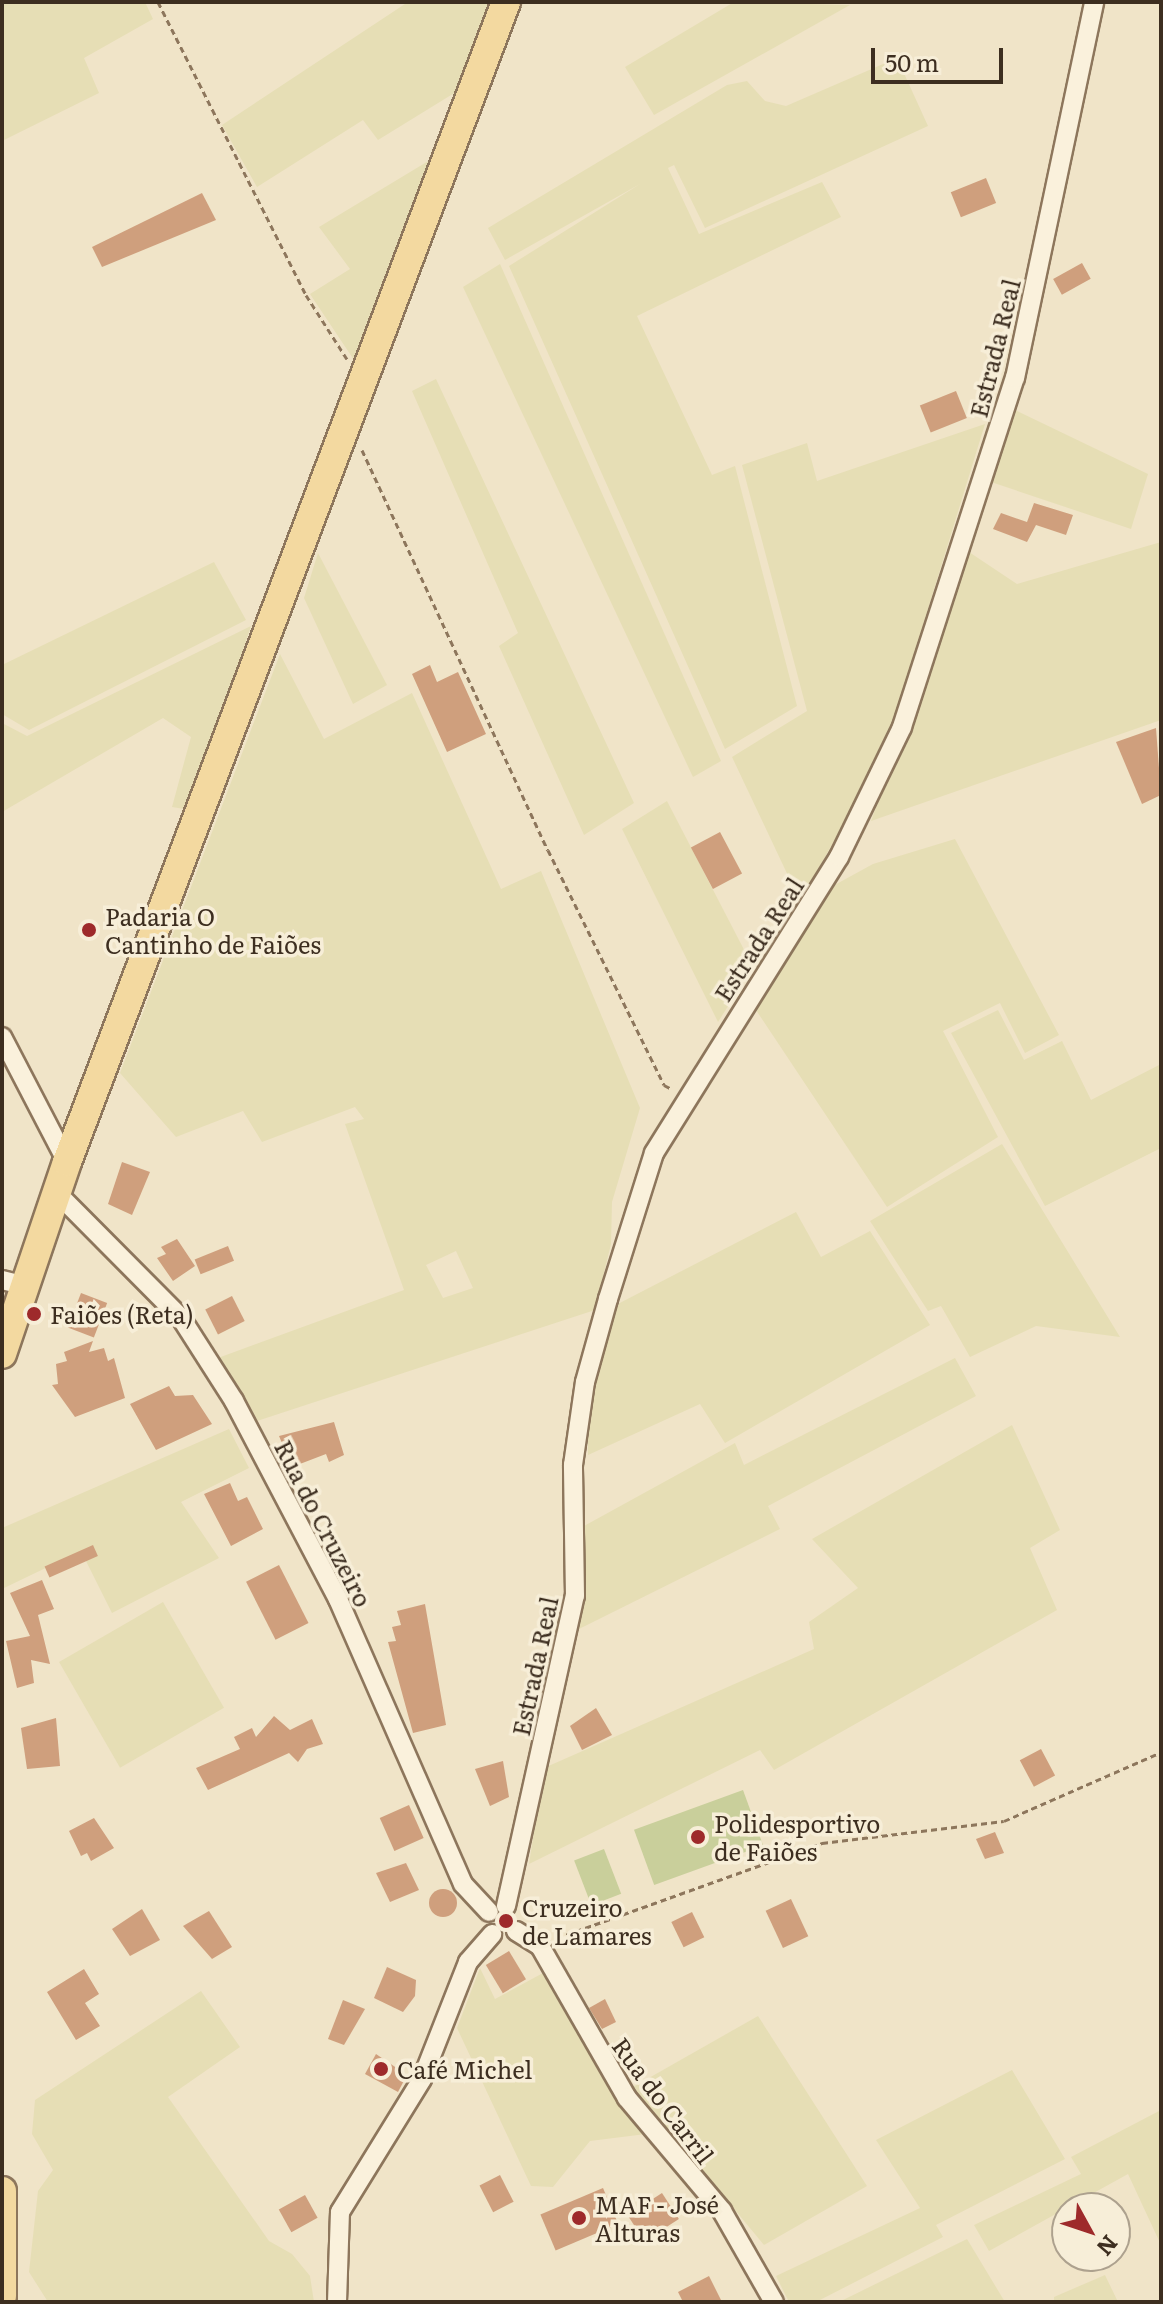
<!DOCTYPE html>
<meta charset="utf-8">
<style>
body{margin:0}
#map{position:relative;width:1163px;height:2304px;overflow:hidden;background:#f0e4c8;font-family:Literata,serif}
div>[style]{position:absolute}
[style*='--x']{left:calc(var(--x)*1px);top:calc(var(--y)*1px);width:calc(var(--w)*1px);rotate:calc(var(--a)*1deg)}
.farmland>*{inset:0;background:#e6deb5;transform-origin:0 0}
.green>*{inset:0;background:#c9cf9b;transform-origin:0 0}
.building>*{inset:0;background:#cf9f7d;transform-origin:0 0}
.round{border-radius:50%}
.path>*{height:3px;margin-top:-1.5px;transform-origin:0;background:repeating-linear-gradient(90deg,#8d765c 0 6px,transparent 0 10px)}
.roads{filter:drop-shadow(2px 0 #8d765c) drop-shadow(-2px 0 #8d765c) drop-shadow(0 2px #8d765c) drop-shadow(0 -2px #8d765c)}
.minor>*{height:18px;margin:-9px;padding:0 9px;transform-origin:9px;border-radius:9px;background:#faf1dc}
.primary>*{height:28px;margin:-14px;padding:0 14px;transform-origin:14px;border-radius:14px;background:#f3d9a0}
.dots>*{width:22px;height:22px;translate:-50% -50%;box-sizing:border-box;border:4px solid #f7eed8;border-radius:50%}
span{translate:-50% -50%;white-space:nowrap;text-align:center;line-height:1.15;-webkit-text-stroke:7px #f7eed8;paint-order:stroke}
.street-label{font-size:24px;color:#3d2e20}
.poi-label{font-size:24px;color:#3d2e20}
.left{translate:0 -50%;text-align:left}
.frame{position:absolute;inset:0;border:4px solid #3d2e20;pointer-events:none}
.north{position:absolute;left:1051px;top:2192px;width:80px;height:80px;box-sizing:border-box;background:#f7eed8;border:2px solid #ada18e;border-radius:50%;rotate:130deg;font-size:22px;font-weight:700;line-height:32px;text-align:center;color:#3d2e20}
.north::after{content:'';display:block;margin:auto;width:28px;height:36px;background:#9e2a2b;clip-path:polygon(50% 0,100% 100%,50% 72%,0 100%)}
.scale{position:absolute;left:871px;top:48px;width:132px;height:36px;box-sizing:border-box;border:4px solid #3d2e20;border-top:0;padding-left:10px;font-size:24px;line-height:28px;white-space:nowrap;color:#3d2e20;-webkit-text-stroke:6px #f7eed8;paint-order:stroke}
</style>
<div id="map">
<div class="farmland">
<i style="clip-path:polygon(2px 2px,145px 2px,153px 19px,84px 58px,99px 93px,2px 141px)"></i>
<i style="clip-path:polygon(408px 2px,489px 2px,456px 92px,378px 140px,363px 120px,257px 187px,222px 125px)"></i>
<i style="clip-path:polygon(734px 2px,850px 5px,654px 115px,625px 67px)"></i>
<i style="clip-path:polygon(897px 58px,928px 126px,705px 228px,674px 165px,668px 168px,699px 234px,822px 182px,841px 217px,637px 316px,712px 475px,735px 466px,797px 706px,725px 749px,509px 266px,640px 184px,505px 260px,488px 228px,727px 85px,747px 81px,765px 101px,786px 106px)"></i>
<i style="clip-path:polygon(430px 160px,354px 360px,310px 294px,350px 269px,319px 227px)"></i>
<i style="clip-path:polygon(500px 264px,721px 761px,693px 777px,463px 287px)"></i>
<i style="clip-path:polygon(436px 379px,634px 803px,584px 835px,499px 646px,518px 633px,412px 391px)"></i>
<i style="clip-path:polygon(1013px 409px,1148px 474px,1131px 529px,991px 482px)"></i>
<i style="clip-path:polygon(985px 424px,883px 755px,800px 901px,732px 757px,807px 711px,742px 465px,807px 443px,817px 481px)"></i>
<i style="clip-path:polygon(1161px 542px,1161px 720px,871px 821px,969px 552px,1017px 584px)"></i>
<i style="clip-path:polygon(318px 553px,387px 685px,353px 704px,304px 598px)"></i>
<i style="clip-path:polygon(214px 562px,246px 620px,29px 730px,2px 714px,2px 665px)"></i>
<i style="clip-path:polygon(251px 626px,190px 810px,172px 807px,191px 737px,163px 718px,2px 812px,2px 723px,27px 736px)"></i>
<i style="clip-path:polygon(evenodd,280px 654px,324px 739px,412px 693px,501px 889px,541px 871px,640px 1108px,612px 1202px,611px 1244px,595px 1310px,257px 1421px,218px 1358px,404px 1290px,345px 1124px,364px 1119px,355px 1107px,262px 1142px,243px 1111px,176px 1137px,120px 1073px,280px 654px,456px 1251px,473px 1288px,443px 1298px,426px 1265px,456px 1251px)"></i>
<i style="clip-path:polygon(667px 801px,753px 967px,718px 1022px,622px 829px)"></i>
<i style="clip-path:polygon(955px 839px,1059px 1035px,1025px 1053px,1000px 1003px,943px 1031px,998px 1137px,887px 1207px,752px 1004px,831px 887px,873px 864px)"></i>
<i style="clip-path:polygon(998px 1010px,1024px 1060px,1062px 1041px,1091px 1100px,1161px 1064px,1161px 1148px,1045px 1206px,951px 1033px)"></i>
<i style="clip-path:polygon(1002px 1144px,1120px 1337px,1036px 1326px,970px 1357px,941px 1306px,928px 1311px,870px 1221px)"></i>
<i style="clip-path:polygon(796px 1212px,821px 1257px,870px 1231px,930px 1325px,725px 1443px,700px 1404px,588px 1455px,588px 1416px,610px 1308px)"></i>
<i style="clip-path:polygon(955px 1358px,976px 1396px,768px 1506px,780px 1529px,579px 1629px,584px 1526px,735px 1443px,744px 1465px)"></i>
<i style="clip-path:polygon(1012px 1425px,1060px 1530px,1030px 1548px,1057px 1610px,774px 1770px,760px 1750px,529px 1864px,544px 1768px,814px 1649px,809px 1622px,858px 1588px,812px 1539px)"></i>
<i style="clip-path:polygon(229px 1429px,249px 1468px,181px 1502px,219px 1558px,112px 1613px,81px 1551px,2px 1589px,2px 1528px)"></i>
<i style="left:163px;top:1602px;width:122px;height:120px;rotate:60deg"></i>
<i style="clip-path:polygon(480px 1968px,495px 1999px,543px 1973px,611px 2089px,646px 2134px,590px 2141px,553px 2187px,531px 2186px,457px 2028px)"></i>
<i style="clip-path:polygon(201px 1991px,240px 2047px,168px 2097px,269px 2241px,292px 2254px,310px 2276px,314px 2302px,48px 2302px,29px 2272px,38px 2191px,53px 2170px,32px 2134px,35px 2100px)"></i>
<i style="clip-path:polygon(758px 2016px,867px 2186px,764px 2245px,633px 2087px)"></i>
<i style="clip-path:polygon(1012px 2070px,1065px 2159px,936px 2225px,943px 2237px,816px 2302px,789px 2302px,776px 2276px,920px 2208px,876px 2140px)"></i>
<i style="clip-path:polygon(1161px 2110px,1161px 2245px,1128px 2174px,989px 2251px,974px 2225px,1081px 2174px,1071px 2157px)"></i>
<i style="clip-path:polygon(967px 2239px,1005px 2302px,839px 2302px)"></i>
<i style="clip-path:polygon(1105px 2275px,1118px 2302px,1054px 2302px,1054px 2297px)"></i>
</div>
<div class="green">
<i style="left:743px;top:1790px;width:59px;height:116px;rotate:70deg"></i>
<i style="left:604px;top:1849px;width:48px;height:32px;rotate:69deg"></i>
</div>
<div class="building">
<i style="left:986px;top:178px;width:27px;height:38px;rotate:68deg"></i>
<i style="clip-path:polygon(202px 193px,216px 220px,102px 267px,92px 247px)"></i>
<i style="left:1082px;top:263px;width:18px;height:33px;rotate:61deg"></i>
<i style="left:956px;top:391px;width:29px;height:39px;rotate:68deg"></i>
<i style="clip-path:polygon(1034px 503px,1073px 515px,1066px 535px,1036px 525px,1027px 542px,993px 529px,1001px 513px,1027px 522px)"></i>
<i style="clip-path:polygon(430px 665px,437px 682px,458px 672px,486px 734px,447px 752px,412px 674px)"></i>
<i style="clip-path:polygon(1156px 728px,1161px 795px,1142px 804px,1116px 742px)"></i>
<i style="left:720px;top:832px;width:47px;height:33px;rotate:62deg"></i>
<i style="clip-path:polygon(122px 1162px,150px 1172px,132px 1215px,108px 1204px)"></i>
<i style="clip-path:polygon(177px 1239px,195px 1266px,173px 1281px,157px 1258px,166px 1254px,161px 1247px)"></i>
<i style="left:228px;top:1246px;width:16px;height:36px;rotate:68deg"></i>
<i style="left:81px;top:1293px;width:28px;height:37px;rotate:21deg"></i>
<i style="left:232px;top:1296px;width:28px;height:30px;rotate:63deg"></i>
<i style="clip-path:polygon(93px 1341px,89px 1352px,104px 1348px,108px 1361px,114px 1358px,125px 1398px,75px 1417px,52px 1385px,58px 1384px,56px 1364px,67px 1361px,64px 1352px)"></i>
<i style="clip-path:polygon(169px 1386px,175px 1396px,193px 1395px,212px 1424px,156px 1450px,130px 1404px)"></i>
<i style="clip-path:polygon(334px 1422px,344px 1455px,329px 1462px,326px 1454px,292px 1467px,279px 1436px)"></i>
<i style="clip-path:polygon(230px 1483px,238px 1501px,247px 1497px,263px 1529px,231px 1546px,204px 1494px)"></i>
<i style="left:93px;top:1545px;width:12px;height:53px;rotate:66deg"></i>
<i style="left:279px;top:1565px;width:65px;height:37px;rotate:63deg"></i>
<i style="clip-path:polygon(42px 1580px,54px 1609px,38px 1615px,50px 1664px,31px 1660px,34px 1683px,17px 1688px,6px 1641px,30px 1636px,10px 1593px)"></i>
<i style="clip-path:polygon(425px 1604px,446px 1725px,413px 1733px,388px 1642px,396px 1641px,392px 1627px,401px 1625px,397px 1611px)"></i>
<i style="clip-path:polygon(596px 1708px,612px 1735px,582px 1750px,570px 1726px)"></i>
<i style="clip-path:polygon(274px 1716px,290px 1730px,312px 1719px,323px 1744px,307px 1749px,298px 1762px,289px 1753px,208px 1790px,196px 1768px,240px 1749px,234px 1737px,252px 1728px,256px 1737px)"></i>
<i style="clip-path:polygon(56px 1718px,60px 1766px,27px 1769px,21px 1728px)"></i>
<i style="left:1041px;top:1749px;width:30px;height:24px;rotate:62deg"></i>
<i style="clip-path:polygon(503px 1761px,509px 1797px,490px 1806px,475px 1769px)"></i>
<i style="left:409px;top:1805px;width:36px;height:32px;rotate:66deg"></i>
<i style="clip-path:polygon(94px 1818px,114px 1848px,91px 1861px,87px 1853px,81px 1856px,69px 1831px)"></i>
<i style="clip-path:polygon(995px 1832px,1004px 1853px,985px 1859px,976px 1839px)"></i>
<i style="clip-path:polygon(406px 1863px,419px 1890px,390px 1902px,376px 1873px)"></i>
<i class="round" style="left:429px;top:1889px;width:28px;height:28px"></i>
<i style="left:791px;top:1899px;width:41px;height:28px;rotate:65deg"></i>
<i style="clip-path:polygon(142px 1909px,160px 1940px,130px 1956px,112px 1929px)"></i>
<i style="clip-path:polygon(209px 1911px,232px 1947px,212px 1959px,183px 1926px)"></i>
<i style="left:692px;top:1912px;width:28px;height:23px;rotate:64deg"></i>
<i style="left:509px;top:1951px;width:33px;height:27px;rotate:59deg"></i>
<i style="clip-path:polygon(387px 1967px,416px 1980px,415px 1996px,403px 2012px,374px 1998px)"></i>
<i style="clip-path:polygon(84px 1969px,99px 1994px,85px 2003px,100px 2026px,76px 2040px,47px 1992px)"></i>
<i style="clip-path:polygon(605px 1999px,616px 2022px,602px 2029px,589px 2008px)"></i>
<i style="clip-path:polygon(343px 2000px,365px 2009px,344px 2045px,328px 2039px)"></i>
<i style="clip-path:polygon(376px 2054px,407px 2075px,398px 2092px,365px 2074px)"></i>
<i style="left:500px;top:2175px;width:30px;height:23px;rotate:63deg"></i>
<i style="left:603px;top:2188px;width:39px;height:68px;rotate:67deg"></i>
<i style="left:662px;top:2193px;width:31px;height:41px;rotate:57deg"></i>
<i style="left:305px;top:2195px;width:26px;height:30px;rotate:61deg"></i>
<i style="clip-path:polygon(709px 2276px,722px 2302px,683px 2302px,678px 2292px)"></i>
</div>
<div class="path">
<i style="--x:158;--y:2;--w:328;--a:63.2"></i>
<i style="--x:306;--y:295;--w:76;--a:57.4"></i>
<i style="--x:362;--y:450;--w:441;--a:65.1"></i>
<i style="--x:548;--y:850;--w:262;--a:63.7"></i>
<i style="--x:664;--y:1085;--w:9;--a:27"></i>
<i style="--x:557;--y:1938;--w:282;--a:-19.7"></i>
<i style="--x:822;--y:1843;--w:183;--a:-6.9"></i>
<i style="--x:1004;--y:1821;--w:171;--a:-23.7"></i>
</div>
<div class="roads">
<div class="minor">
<i style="--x:2;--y:1037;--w:141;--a:62.5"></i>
<i style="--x:57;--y:1193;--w:176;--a:45.2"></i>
<i style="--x:181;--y:1318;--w:98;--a:57.4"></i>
<i style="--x:234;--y:1401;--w:224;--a:62.3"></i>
<i style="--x:338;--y:1599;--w:311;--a:66.3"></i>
<i style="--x:463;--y:1884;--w:38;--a:47"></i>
<i style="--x:2;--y:1280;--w:25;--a:14"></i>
<i style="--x:506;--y:1906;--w:318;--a:-77.5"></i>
<i style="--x:575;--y:1596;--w:131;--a:-90.9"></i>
<i style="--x:573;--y:1465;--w:84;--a:-81.8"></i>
<i style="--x:585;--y:1382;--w:86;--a:-74.5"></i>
<i style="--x:608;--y:1299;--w:153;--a:-72.5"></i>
<i style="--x:654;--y:1153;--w:349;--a:-58"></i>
<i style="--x:839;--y:857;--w:144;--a:-64.1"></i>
<i style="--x:902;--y:727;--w:367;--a:-72.1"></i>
<i style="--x:1015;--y:378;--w:384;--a:-78.1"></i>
<i style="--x:516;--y:1931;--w:28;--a:32"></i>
<i style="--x:540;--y:1946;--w:175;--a:60.2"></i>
<i style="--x:627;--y:2098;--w:148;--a:49.9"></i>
<i style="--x:722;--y:2211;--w:105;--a:60.3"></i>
<i style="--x:337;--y:2302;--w:90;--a:-88.1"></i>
<i style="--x:340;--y:2212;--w:156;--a:-58.3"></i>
<i style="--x:422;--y:2079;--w:126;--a:-68.5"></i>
<i style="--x:468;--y:1962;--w:37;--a:-49"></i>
</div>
<div class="primary">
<i style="--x:2;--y:1354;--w:203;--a:-71.3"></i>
<i style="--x:67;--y:1162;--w:1240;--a:-69.27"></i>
<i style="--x:2;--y:2191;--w:105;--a:90"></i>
</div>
</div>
<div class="dots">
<i style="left:89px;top:930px;background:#9e2a2b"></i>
<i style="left:34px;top:1314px;background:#9e2a2b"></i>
<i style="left:698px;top:1837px;background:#9e2a2b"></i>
<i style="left:506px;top:1921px;background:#9e2a2b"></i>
<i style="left:381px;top:2069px;background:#9e2a2b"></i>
<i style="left:579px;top:2218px;background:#9e2a2b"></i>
</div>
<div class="street-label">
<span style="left:994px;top:348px;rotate:-76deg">Estrada Real</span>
<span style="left:758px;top:939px;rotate:-57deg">Estrada Real</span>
<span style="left:324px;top:1523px;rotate:63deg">Rua do Cruzeiro</span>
<span style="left:534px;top:1666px;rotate:-78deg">Estrada Real</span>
<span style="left:664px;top:2100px;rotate:53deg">Rua do Carril</span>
</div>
<div class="poi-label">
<span class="left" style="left:105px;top:930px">Padaria O<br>Cantinho de Faiões</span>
<span class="left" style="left:50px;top:1314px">Faiões (Reta)</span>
<span class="left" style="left:714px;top:1837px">Polidesportivo<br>de Faiões</span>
<span class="left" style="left:522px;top:1921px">Cruzeiro<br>de Lamares</span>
<span class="left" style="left:397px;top:2069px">Café Michel</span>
<span class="left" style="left:595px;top:2218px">MAF - José<br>Alturas</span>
</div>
<div class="frame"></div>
<div class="north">N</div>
<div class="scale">50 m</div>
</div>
